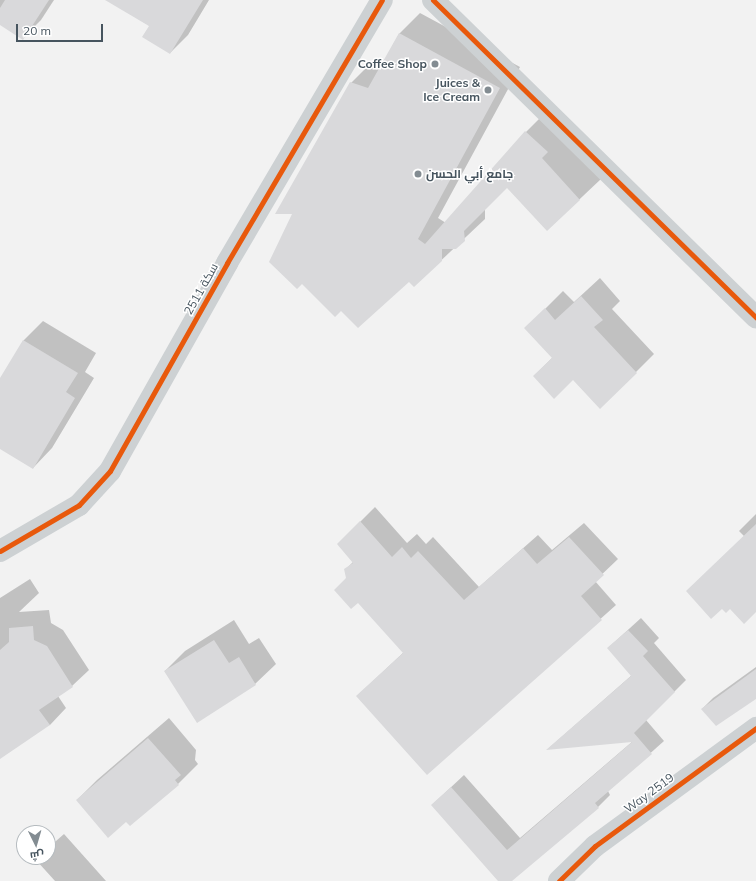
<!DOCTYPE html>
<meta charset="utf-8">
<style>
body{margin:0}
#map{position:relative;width:756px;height:881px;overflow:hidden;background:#f2f2f2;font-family:Mulish,Cairo,sans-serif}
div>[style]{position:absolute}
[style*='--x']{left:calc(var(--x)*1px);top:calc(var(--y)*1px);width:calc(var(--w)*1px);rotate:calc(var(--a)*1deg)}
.shadow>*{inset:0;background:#0003}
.building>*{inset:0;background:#d9d9db}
.minor>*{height:22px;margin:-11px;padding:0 11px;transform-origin:11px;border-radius:11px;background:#cdd1d3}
.cycleway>*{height:5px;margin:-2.5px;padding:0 2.5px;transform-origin:2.5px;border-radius:2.5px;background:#e8590c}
.dots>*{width:11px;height:11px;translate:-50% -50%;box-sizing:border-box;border:2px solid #fff;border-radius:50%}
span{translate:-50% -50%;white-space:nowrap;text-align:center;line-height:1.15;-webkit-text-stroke:3px #fff;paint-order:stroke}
.poi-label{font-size:12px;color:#47555f;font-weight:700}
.right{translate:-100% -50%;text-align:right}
.left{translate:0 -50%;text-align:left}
.street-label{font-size:12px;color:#47555f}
.north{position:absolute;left:16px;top:825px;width:40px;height:40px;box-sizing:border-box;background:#fff;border:1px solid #b5bbbf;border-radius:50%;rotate:175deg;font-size:11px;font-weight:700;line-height:16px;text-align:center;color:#47555f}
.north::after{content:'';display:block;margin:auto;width:14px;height:18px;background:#838c92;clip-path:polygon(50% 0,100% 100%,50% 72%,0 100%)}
.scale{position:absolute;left:16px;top:24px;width:87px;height:18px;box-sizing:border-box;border:2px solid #47555f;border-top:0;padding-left:5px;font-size:12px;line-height:14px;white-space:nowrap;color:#47555f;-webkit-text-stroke:3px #fff;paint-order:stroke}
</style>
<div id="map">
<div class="shadow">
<i style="clip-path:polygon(0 0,54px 0,41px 20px,23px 38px,0 18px)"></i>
<i style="clip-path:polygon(107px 0,209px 0,188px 35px,170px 53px,150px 26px)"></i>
<i style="clip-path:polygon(420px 13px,520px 67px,438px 218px,446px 223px,526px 132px,547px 111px,601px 179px,547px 230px,507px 187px,485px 209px,485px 219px,414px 286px,351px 83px,372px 62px,382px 65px,399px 34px)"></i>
<i style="clip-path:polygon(600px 278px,620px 301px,612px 309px,654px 354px,600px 408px,573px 379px,534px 376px,553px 357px,544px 310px,563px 291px,574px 302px)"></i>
<i style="clip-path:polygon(43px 321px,96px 353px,85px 372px,94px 378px,52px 448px,33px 468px,0 448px,0 380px,24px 340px)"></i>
<i style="clip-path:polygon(375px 507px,407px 543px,417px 534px,426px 544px,433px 537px,479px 587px,538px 535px,552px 550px,584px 523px,618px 559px,595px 581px,616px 605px,427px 774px,357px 696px,404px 652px,347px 578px,345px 570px,353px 562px,338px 544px)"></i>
<i style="clip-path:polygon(756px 514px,756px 611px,744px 536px,739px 531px)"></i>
<i style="clip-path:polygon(30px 579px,39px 593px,19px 612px,49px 610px,51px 623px,63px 630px,89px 670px,72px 686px,58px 696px,66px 708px,50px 725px,0 732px,0 598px)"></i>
<i style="clip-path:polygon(641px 618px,659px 638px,654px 643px,686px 680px,646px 720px,664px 741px,608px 791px,610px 795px,598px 807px,511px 881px,499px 881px,432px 805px,464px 775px,520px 838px,633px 741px,549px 748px,632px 675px,608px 648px)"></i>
<i style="clip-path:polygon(234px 620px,249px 644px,259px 638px,276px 664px,255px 684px,165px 671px,185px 651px)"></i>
<i style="clip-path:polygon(756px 667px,756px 697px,702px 709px,713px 698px)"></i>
<i style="clip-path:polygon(169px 718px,196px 750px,195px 760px,198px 764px,178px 784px,126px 821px,77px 800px,97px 780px)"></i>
<i style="clip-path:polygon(64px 834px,106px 881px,55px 881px,36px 860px,39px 857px,48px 857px,48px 848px)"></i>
</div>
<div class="building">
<i style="clip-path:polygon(5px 0,49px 0,23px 40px,0 25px,0 8px)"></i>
<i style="clip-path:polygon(105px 0,203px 0,170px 54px,142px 37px,149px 26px)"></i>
<i style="clip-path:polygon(399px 33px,500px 88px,418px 239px,425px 244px,525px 131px,548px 152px,542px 158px,580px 200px,547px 231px,507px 188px,464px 231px,465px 241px,456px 249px,442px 249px,442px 261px,414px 287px,409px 282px,358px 328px,341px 311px,335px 317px,302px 284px,297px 289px,269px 262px,292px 214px,275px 214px,350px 82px,368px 88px)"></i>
<i style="clip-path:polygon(581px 296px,603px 320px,594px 327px,637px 373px,600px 409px,573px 380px,554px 399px,533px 376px,552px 358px,524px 328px,545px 308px,555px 320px)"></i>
<i style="clip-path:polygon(23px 340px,78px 373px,66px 392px,75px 398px,33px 469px,0 449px,0 378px)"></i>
<i style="clip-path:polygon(360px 521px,392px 557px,402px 547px,411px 558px,418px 551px,464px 600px,523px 548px,537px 564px,569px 537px,604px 575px,581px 596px,602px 620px,427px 775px,356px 696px,403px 653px,358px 603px,351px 609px,334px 590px,346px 578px,344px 569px,353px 563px,337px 544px)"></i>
<i style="clip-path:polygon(756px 524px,756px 612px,744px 624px,730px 609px,726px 613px,722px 609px,711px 619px,686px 591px)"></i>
<i style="clip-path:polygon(33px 626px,34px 640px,47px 646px,73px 687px,39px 710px,50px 725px,0 759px,0 650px,9px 642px,9px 628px)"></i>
<i style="clip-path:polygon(628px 630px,648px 651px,643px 656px,675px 692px,634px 733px,652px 754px,595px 803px,599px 808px,512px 881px,498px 881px,431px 805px,451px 787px,507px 850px,632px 742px,546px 750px,631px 676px,607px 648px)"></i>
<i style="clip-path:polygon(214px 640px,229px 663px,239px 657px,256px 685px,197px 723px,164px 671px)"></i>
<i style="clip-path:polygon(756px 669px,756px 699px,716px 726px,701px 709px)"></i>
<i style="clip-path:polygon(148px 738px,181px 775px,175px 780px,179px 785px,130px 826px,126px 822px,108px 838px,76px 800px)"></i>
</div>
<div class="minor">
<i style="--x:433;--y:0;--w:453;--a:44.5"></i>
<i style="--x:0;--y:551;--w:91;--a:-30.2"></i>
<i style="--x:79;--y:505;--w:46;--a:-47.6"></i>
<i style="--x:110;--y:471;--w:239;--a:-60.6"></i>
<i style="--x:227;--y:263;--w:305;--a:-59.5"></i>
<i style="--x:559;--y:881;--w:50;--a:-44.2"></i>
<i style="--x:595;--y:846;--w:200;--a:-36.2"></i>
</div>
<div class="cycleway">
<i style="--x:433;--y:0;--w:453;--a:44.5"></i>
<i style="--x:0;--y:551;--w:91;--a:-30.2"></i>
<i style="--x:79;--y:505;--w:46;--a:-47.6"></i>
<i style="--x:110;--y:471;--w:239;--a:-60.6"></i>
<i style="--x:227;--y:263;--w:305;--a:-59.5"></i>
<i style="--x:559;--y:881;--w:50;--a:-44.2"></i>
<i style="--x:595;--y:846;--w:200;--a:-36.2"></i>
</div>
<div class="dots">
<i style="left:435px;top:64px;background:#838c92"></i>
<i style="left:488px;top:90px;background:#838c92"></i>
<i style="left:418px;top:174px;background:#838c92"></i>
</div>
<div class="poi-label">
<span class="right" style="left:427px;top:64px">Coffee Shop</span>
<span class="right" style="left:480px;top:90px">Juices &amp;<br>Ice Cream</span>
<span class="left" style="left:426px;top:174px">جامع أبي الحسن</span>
</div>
<div class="street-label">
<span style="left:201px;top:289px;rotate:-61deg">سكة 2511</span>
<span style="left:649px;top:793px;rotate:-36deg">Way 2519</span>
</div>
<div class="north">ش</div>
<div class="scale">20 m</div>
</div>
